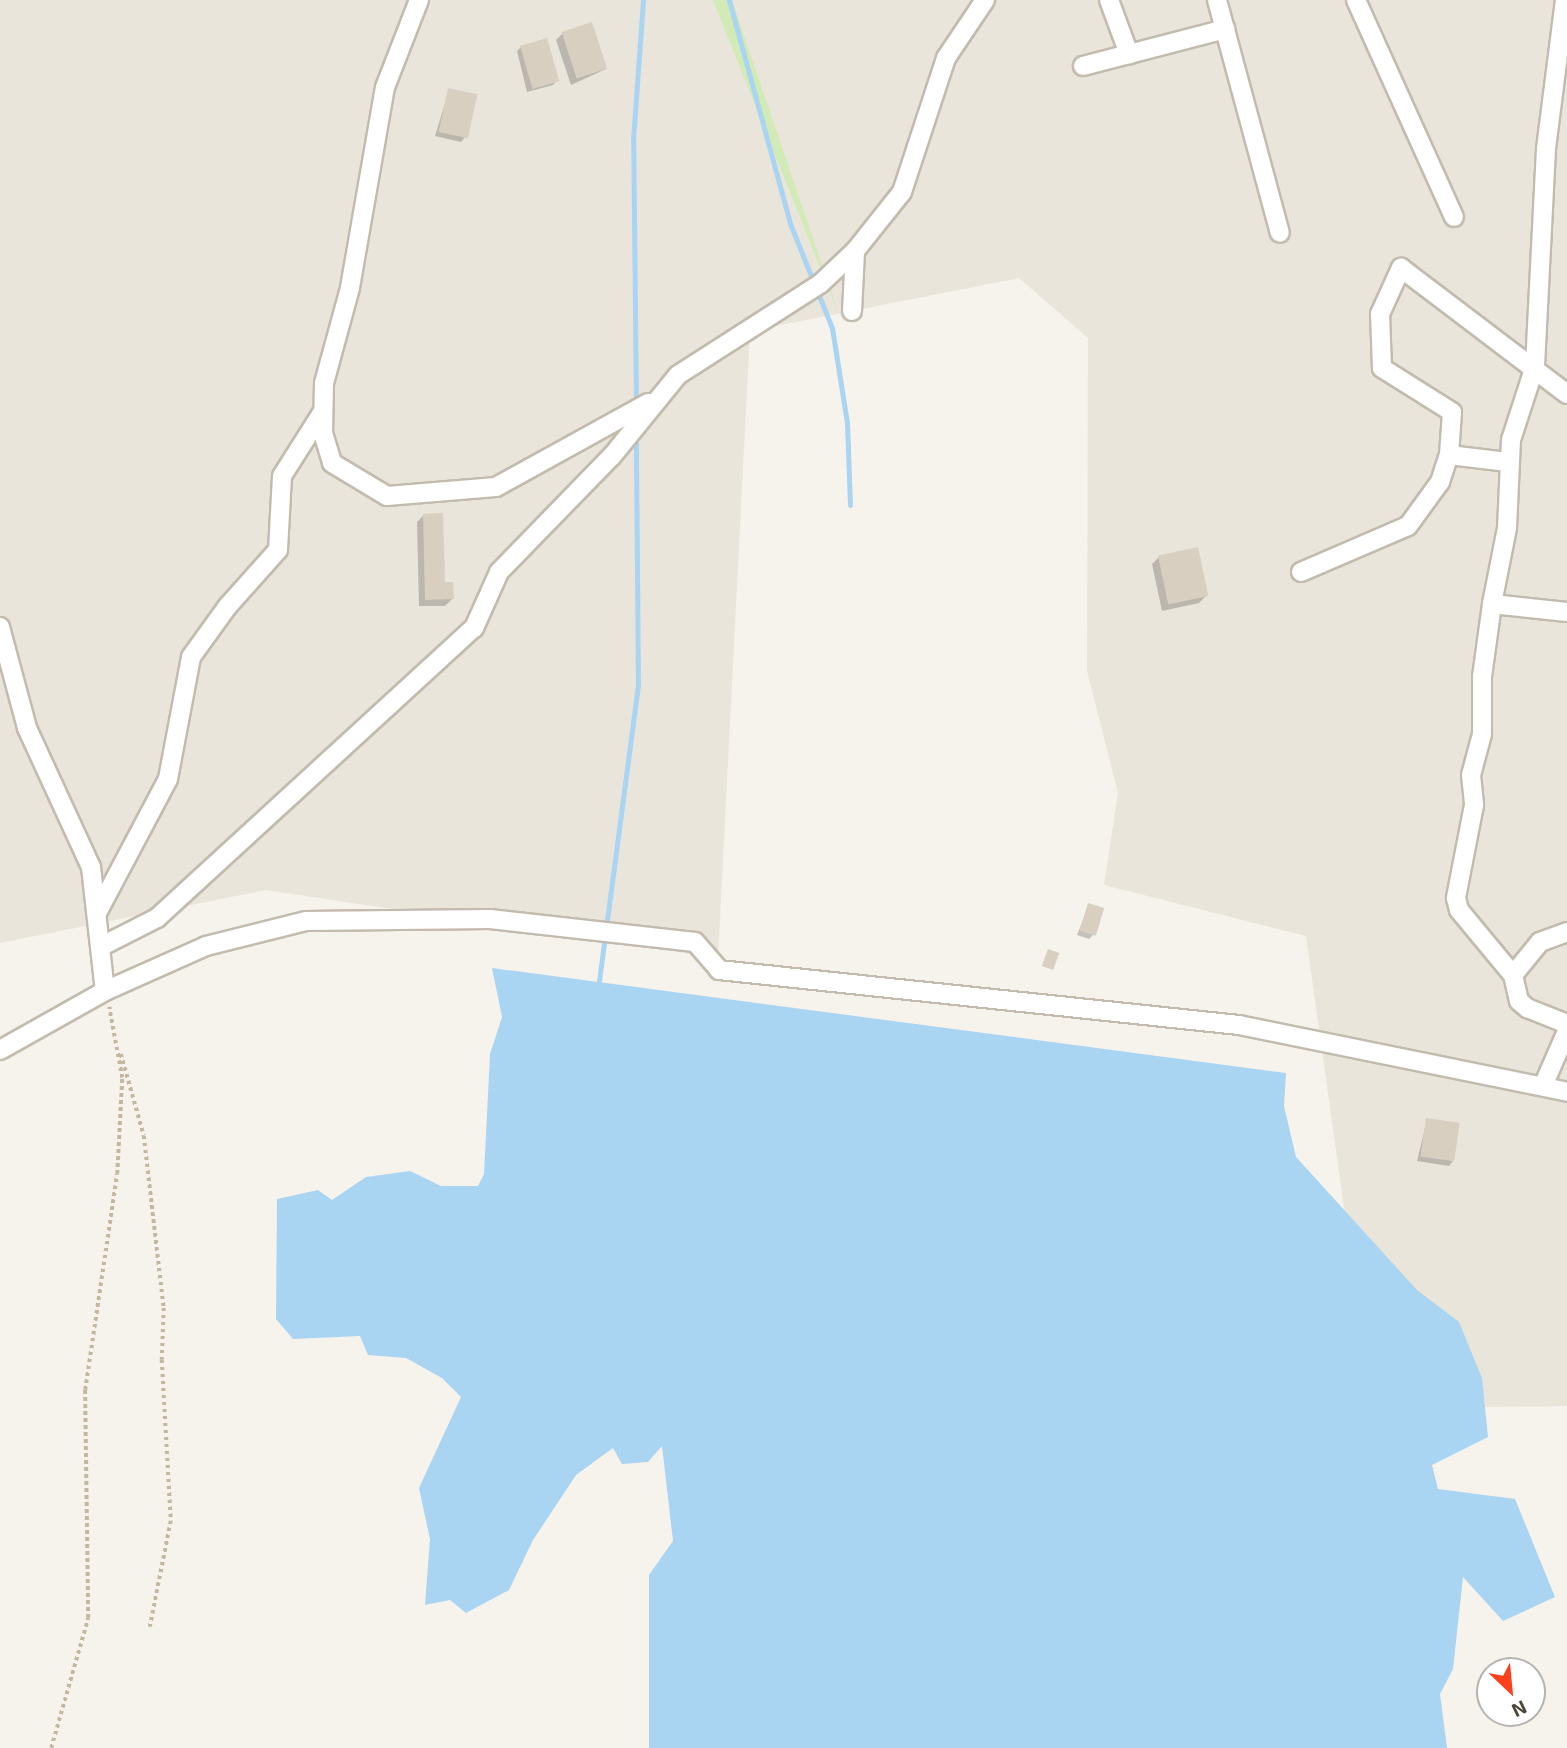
<!DOCTYPE html>
<style>
body{margin:0}
#map{position:relative;width:1567px;height:1748px;overflow:hidden;background:#f6f3ec;font-family:"Exo 2",sans-serif}
div>[style]{position:absolute}
[style*='--x']{left:calc(var(--x)*1px);top:calc(var(--y)*1px);width:calc(var(--w)*1px);rotate:calc(var(--a)*1deg)}
.residential>*{inset:0;background:#eae5da}
.green>*{inset:0;background:#d2eab5}
.water>*{inset:0;background:#a9d4f2}
.shadow>*{inset:0;background:#0003}
.stream>*{height:5px;margin:-2.5px;padding:0 2.5px;transform-origin:2.5px;border-radius:2.5px;background:#a9d4f2}
.building>*{inset:0;background:#d8cfc1;transform-origin:0 0}
.path>*{height:3.5px;margin-top:-1.75px;transform-origin:0;background:repeating-linear-gradient(90deg,#c4b79f 0 3.5px,transparent 0 7px)}
.roads{filter:drop-shadow(2px 0 #c2bbae) drop-shadow(-2px 0 #c2bbae) drop-shadow(0 2px #c2bbae) drop-shadow(0 -2px #c2bbae)}
.minor>*{height:18px;margin:-9px;padding:0 9px;transform-origin:9px;border-radius:9px;background:#fff}
span{translate:-50% -50%;white-space:nowrap;text-align:center;line-height:1.15;-webkit-text-stroke:6px #fff;paint-order:stroke}
.north{position:absolute;left:1476px;top:1657px;width:70px;height:70px;box-sizing:border-box;background:#fff;border:2px solid #b7b4b0;border-radius:50%;rotate:154deg;font-size:19px;font-weight:700;line-height:28px;text-align:center;color:#4b4439}
.north::after{content:'';display:block;margin:auto;width:24px;height:32px;background:#fc3f1d;clip-path:polygon(50% 0,100% 100%,50% 72%,0 100%)}
</style>
<div id="map">
<div class="residential">
<i style="clip-path:polygon(0 0,1567px 0,1567px 1406px,1372px 1408px,1306px 936px,1104px 885px,1118px 793px,1087px 671px,1088px 338px,1019px 278px,750px 331px,718px 958px,266px 890px,0 943px)"></i>
</div>
<div class="green">
<i style="clip-path:polygon(713px 0,732px 0,838px 312px)"></i>
</div>
<div class="water">
<i style="clip-path:polygon(492px 968px,1286px 1073px,1284px 1106px,1296px 1157px,1417px 1290px,1459px 1322px,1482px 1378px,1488px 1437px,1432px 1465px,1438px 1489px,1515px 1499px,1555px 1597px,1503px 1621px,1463px 1577px,1453px 1669px,1440px 1694px,1447px 1748px,649px 1748px,649px 1575px,673px 1541px,662px 1446px,648px 1462px,622px 1464px,613px 1448px,576px 1475px,533px 1540px,509px 1590px,466px 1613px,450px 1600px,425px 1605px,430px 1539px,419px 1488px,461px 1397px,442px 1378px,406px 1358px,368px 1355px,360px 1336px,293px 1339px,276px 1319px,277px 1199px,318px 1190px,332px 1200px,366px 1177px,410px 1171px,441px 1186px,478px 1186px,484px 1174px,490px 1054px,502px 1017px)"></i>
</div>
<div class="shadow">
<i style="clip-path:polygon(563px 33px,606px 69px,571px 85px,556px 40px)"></i>
<i style="clip-path:polygon(521px 47px,557px 80px,553px 85px,527px 92px,517px 51px)"></i>
<i style="clip-path:polygon(449px 90px,465px 137px,461px 142px,435px 136px)"></i>
<i style="clip-path:polygon(424px 515px,443px 584px,452px 599px,445px 606px,419px 606px,417px 522px)"></i>
<i style="clip-path:polygon(1159px 557px,1206px 596px,1199px 603px,1162px 611px,1152px 564px)"></i>
<i style="clip-path:polygon(1089px 905px,1093px 935px,1089px 939px,1077px 935px)"></i>
<i style="clip-path:polygon(1427px 1120px,1453px 1161px,1449px 1166px,1417px 1161px)"></i>
</div>
<div class="stream">
<i style="--x:729;--y:0;--w:234;--a:74.7"></i>
<i style="--x:791;--y:226;--w:110;--a:68.1"></i>
<i style="--x:832;--y:328;--w:96;--a:81"></i>
<i style="--x:847;--y:423;--w:82;--a:87.9"></i>
<i style="--x:636;--y:407;--w:267;--a:-90.6"></i>
<i style="--x:633;--y:140;--w:140;--a:-85.9"></i>
<i style="--x:599;--y:981;--w:298;--a:-82.5"></i>
<i style="--x:638;--y:686;--w:252;--a:-90.5"></i>
</div>
<div class="building">
<i style="left:592px;top:22px;width:49px;height:32px;rotate:72deg"></i>
<i style="left:547px;top:38px;width:45px;height:28px;rotate:74deg"></i>
<i style="left:448px;top:88px;width:30px;height:45px;rotate:12deg"></i>
<i style="clip-path:polygon(443px 513px,445px 582px,453px 582px,454px 599px,425px 600px,423px 514px)"></i>
<i style="left:1198px;top:547px;width:50px;height:41px;rotate:78deg"></i>
<i style="left:1088px;top:903px;width:17px;height:29px;rotate:17deg"></i>
<i style="left:1048px;top:949px;width:12px;height:18px;rotate:20deg"></i>
<i style="left:1426px;top:1118px;width:34px;height:39px;rotate:8deg"></i>
</div>
<div class="path">
<i style="--x:121;--y:1054;--w:85;--a:74.3"></i>
<i style="--x:144;--y:1136;--w:173;--a:83.4"></i>
<i style="--x:164;--y:1308;--w:52;--a:92.2"></i>
<i style="--x:162;--y:1360;--w:161;--a:86.8"></i>
<i style="--x:171;--y:1521;--w:108;--a:101.2"></i>
<i style="--x:51;--y:1748;--w:135;--a:-74.1"></i>
<i style="--x:88;--y:1618;--w:228;--a:-90.8"></i>
<i style="--x:85;--y:1390;--w:218;--a:-81.6"></i>
<i style="--x:117;--y:1174;--w:96;--a:-87"></i>
<i style="--x:122;--y:1078;--w:72;--a:-100.4"></i>
</div>
<div class="roads">
<div class="minor">
<i style="--x:419;--y:0;--w:93;--a:111.3"></i>
<i style="--x:385;--y:87;--w:204;--a:99.9"></i>
<i style="--x:350;--y:288;--w:98;--a:105.3"></i>
<i style="--x:324;--y:383;--w:50;--a:91.1"></i>
<i style="--x:323;--y:433;--w:31;--a:73"></i>
<i style="--x:332;--y:463;--w:64;--a:31"></i>
<i style="--x:387;--y:496;--w:109;--a:-4.7"></i>
<i style="--x:496;--y:487;--w:174;--a:-28.9"></i>
<i style="--x:1109;--y:0;--w:58;--a:69.7"></i>
<i style="--x:1217;--y:0;--w:241;--a:74.9"></i>
<i style="--x:1356;--y:0;--w:238;--a:65.7"></i>
<i style="--x:1565;--y:0;--w:150;--a:97.3"></i>
<i style="--x:1546;--y:149;--w:217;--a:92.9"></i>
<i style="--x:1535;--y:366;--w:78;--a:108"></i>
<i style="--x:1511;--y:440;--w:88;--a:92.6"></i>
<i style="--x:1507;--y:528;--w:77;--a:101.2"></i>
<i style="--x:1492;--y:604;--w:75;--a:6.1"></i>
<i style="--x:1083;--y:66;--w:147;--a:-14.6"></i>
<i style="--x:852;--y:311;--w:60;--a:-87.1"></i>
<i style="--x:1449;--y:455;--w:43;--a:-86"></i>
<i style="--x:1452;--y:412;--w:83;--a:-147.8"></i>
<i style="--x:1382;--y:368;--w:54;--a:-92.1"></i>
<i style="--x:1380;--y:314;--w:51;--a:-65.5"></i>
<i style="--x:1401;--y:268;--w:208;--a:37.2"></i>
<i style="--x:1301;--y:572;--w:116;--a:-23.3"></i>
<i style="--x:1408;--y:526;--w:54;--a:-54"></i>
<i style="--x:1440;--y:482;--w:28;--a:-72"></i>
<i style="--x:1449;--y:455;--w:59;--a:6.8"></i>
<i style="--x:1492;--y:604;--w:74;--a:97.8"></i>
<i style="--x:1482;--y:677;--w:57;--a:90"></i>
<i style="--x:1482;--y:734;--w:42;--a:105"></i>
<i style="--x:1471;--y:775;--w:30;--a:84"></i>
<i style="--x:1474;--y:805;--w:95;--a:101"></i>
<i style="--x:1456;--y:898;--w:12;--a:76"></i>
<i style="--x:1459;--y:910;--w:85;--a:50.3"></i>
<i style="--x:1513;--y:975;--w:27;--a:77"></i>
<i style="--x:1519;--y:1001;--w:11;--a:41"></i>
<i style="--x:1527;--y:1008;--w:43;--a:21.8"></i>
<i style="--x:0;--y:627;--w:105;--a:75"></i>
<i style="--x:27;--y:728;--w:153;--a:65.3"></i>
<i style="--x:91;--y:867;--w:125;--a:83.6"></i>
<i style="--x:97;--y:913;--w:152;--a:-62.1"></i>
<i style="--x:168;--y:779;--w:124;--a:-79.3"></i>
<i style="--x:191;--y:657;--w:62;--a:-54.2"></i>
<i style="--x:227;--y:607;--w:76;--a:-48.2"></i>
<i style="--x:278;--y:550;--w:74;--a:-86.9"></i>
<i style="--x:282;--y:476;--w:75;--a:-57.6"></i>
<i style="--x:100;--y:947;--w:64;--a:-27"></i>
<i style="--x:157;--y:918;--w:430;--a:-42.5"></i>
<i style="--x:474;--y:628;--w:61;--a:-65.9"></i>
<i style="--x:499;--y:572;--w:162;--a:-45.8"></i>
<i style="--x:612;--y:456;--w:104;--a:-50.8"></i>
<i style="--x:678;--y:375;--w:169;--a:-32.7"></i>
<i style="--x:820;--y:284;--w:48;--a:-43.3"></i>
<i style="--x:855;--y:251;--w:75;--a:-51.5"></i>
<i style="--x:902;--y:192;--w:141;--a:-71.8"></i>
<i style="--x:946;--y:58;--w:70;--a:-56.1"></i>
<i style="--x:1513;--y:975;--w:43;--a:-50.7"></i>
<i style="--x:1540;--y:942;--w:29;--a:-20"></i>
<i style="--x:0;--y:1050;--w:120;--a:-29.3"></i>
<i style="--x:105;--y:991;--w:111;--a:-24"></i>
<i style="--x:206;--y:946;--w:103;--a:-14"></i>
<i style="--x:306;--y:921;--w:184;--a:-0.6"></i>
<i style="--x:490;--y:919;--w:206;--a:6.4"></i>
<i style="--x:695;--y:942;--w:37;--a:49"></i>
<i style="--x:719;--y:970;--w:523;--a:6.04"></i>
<i style="--x:1239;--y:1025;--w:335;--a:11.5"></i>
<i style="--x:1543;--y:1086;--w:60;--a:-66.4"></i>
</div>
</div>
<div class="north">N</div>
</div>
